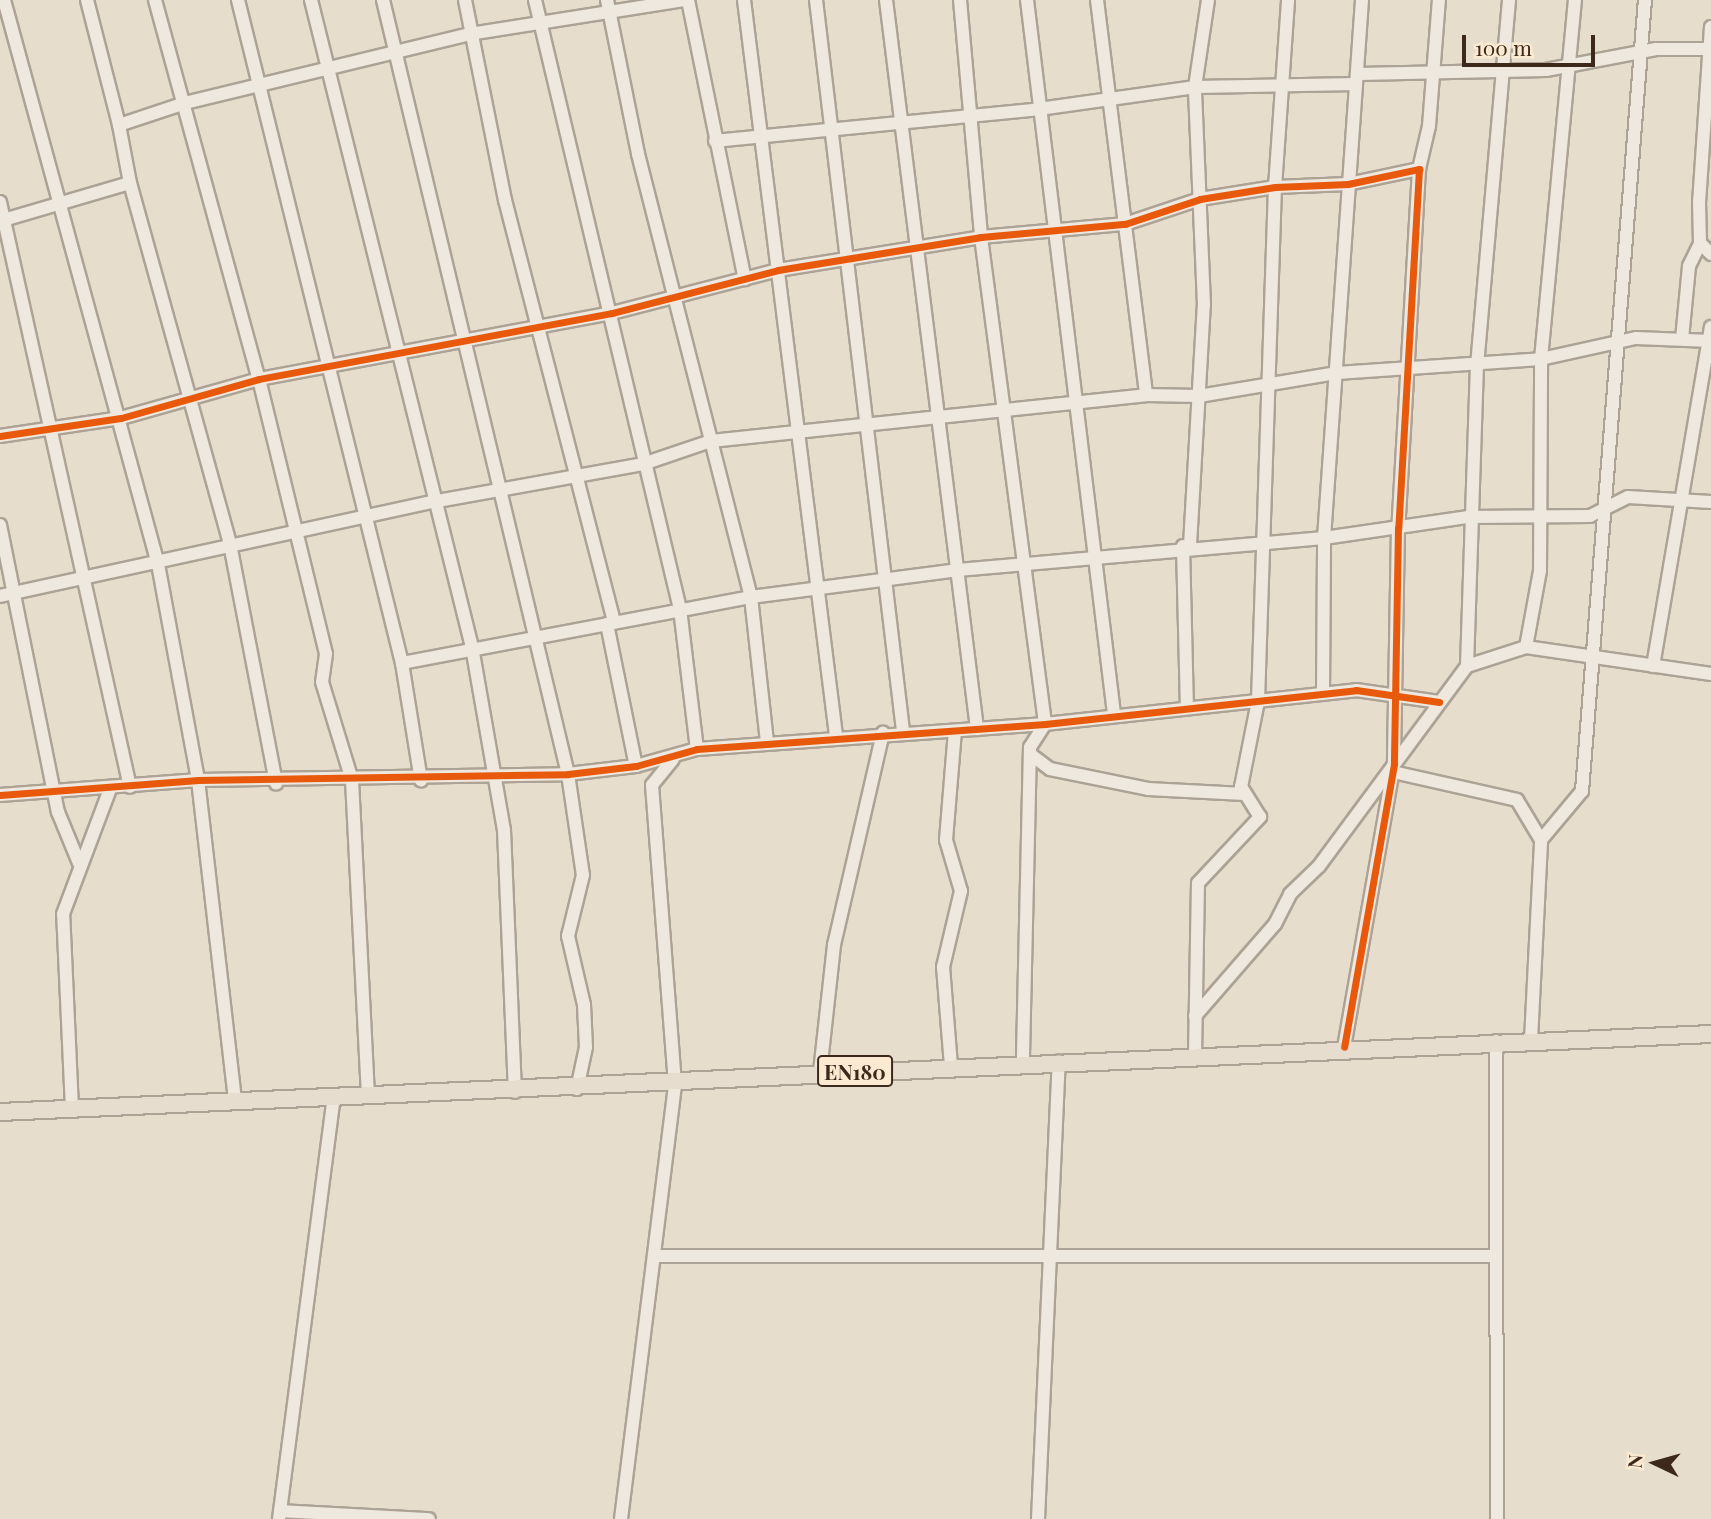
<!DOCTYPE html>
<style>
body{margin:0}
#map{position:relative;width:1711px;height:1519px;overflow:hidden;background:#e7ddcc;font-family:"Playfair Display",serif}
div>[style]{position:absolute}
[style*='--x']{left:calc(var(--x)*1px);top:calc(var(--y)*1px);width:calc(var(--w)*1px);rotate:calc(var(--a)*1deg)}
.roads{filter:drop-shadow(2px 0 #aca295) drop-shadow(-2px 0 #aca295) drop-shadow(0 2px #aca295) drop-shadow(0 -2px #aca295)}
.minor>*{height:12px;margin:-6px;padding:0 6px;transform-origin:6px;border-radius:6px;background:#eee8df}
.major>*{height:16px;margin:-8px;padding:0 8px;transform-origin:8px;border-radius:8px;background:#e6ddcf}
.cycleway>*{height:7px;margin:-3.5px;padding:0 3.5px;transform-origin:3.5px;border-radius:3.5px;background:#e8590c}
span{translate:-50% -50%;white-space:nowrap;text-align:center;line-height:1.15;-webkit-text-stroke:6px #f9ead1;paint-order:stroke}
.shield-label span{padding:2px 5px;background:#f9ead1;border:2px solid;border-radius:5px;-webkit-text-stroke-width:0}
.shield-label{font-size:21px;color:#3c291c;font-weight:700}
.north{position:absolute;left:1620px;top:1428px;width:70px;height:70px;-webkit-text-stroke:5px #f9ead1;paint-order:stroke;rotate:275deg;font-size:19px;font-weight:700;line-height:28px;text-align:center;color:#3c291c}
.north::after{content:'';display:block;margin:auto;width:24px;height:32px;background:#3c291c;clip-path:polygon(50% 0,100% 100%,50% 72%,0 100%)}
.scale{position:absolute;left:1462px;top:35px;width:133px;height:32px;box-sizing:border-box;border:4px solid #3c291c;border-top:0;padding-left:9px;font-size:21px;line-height:24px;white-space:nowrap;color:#3c291c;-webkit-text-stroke:5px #f9ead1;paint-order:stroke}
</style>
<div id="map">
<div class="roads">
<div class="minor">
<i style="--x:4;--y:0;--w:585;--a:74.73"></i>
<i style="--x:158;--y:564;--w:220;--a:79.5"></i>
<i style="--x:198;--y:780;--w:321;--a:83.4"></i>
<i style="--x:87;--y:0;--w:129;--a:75.6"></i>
<i style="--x:155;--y:0;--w:393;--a:74.7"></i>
<i style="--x:259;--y:379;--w:283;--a:76.3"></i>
<i style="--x:326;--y:654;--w:28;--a:98"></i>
<i style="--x:322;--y:682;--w:102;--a:73"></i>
<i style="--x:352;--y:780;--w:314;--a:87.1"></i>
<i style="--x:238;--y:0;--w:683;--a:76.11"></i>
<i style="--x:402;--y:663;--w:119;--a:80.8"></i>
<i style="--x:311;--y:0;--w:667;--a:76.03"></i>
<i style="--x:472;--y:647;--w:186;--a:80.1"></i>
<i style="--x:504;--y:830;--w:262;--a:87.6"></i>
<i style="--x:383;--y:0;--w:796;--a:76.56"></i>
<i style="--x:568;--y:774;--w:102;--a:81.6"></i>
<i style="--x:583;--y:875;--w:63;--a:103.8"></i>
<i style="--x:568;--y:936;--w:71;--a:76.9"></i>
<i style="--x:584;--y:1005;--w:42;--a:87.3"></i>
<i style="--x:586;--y:1047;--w:43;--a:102.1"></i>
<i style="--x:465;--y:0;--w:204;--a:78.7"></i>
<i style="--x:505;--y:200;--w:435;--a:75.5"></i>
<i style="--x:535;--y:0;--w:626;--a:76.61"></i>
<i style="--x:680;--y:609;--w:141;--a:83.1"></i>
<i style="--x:607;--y:0;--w:157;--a:78.6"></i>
<i style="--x:638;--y:154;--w:457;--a:75.7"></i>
<i style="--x:751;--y:597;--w:146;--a:83.7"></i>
<i style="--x:688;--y:0;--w:285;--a:78.5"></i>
<i style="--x:744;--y:0;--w:741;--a:82.87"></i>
<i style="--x:816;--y:0;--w:736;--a:83.21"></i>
<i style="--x:886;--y:0;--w:735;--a:82.88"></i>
<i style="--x:960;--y:0;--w:238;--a:84.9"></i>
<i style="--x:981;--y:237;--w:491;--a:82.5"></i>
<i style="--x:1045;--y:724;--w:27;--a:123"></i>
<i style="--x:1030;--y:747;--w:316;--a:91.3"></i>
<i style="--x:1027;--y:0;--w:719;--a:83.05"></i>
<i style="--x:1097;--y:0;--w:398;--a:82.9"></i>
<i style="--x:1711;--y:27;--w:175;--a:93.9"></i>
<i style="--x:1699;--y:202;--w:41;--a:88.6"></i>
<i style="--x:1700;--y:243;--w:16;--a:45"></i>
<i style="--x:1359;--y:74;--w:187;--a:-1.2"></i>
<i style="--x:1546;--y:70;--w:112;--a:-10.8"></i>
<i style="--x:1656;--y:49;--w:55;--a:0"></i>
<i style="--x:715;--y:141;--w:326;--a:-5.6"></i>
<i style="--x:1039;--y:109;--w:158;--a:-8"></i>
<i style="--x:1195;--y:87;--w:161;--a:-1.1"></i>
<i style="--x:1419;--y:169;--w:44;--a:-76.9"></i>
<i style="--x:1429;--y:126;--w:126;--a:-85.5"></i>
<i style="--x:130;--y:183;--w:375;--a:74.5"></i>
<i style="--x:230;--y:544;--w:244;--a:79.1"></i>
<i style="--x:0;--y:202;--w:599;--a:77.47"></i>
<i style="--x:0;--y:221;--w:135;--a:-16.3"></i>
<i style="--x:130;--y:183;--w:59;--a:-100.7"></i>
<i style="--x:119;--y:125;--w:70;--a:-18.4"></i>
<i style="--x:185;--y:103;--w:293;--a:-13.6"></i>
<i style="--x:470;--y:34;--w:217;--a:-9"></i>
<i style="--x:1682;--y:339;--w:73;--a:-84.5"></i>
<i style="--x:1689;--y:266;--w:25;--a:-64"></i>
<i style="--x:0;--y:436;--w:122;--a:-8.5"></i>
<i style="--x:121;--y:418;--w:143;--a:-15.8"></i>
<i style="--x:259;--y:379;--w:359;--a:-10.6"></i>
<i style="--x:612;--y:313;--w:171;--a:-14.5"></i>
<i style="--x:778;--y:270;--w:206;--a:-9.2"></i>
<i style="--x:981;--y:237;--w:145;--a:-5.2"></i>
<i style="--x:1125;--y:224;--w:79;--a:-18.4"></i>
<i style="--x:1200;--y:199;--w:76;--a:-9.1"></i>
<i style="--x:1275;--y:187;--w:73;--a:-2.4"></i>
<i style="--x:1348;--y:184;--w:73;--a:-11.9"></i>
<i style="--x:1419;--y:169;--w:360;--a:93.3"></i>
<i style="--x:1398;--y:528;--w:236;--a:91"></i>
<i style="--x:1394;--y:764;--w:287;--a:100"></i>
<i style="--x:0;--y:525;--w:293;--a:78.6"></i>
<i style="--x:58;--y:812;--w:55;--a:67.6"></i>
<i style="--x:1190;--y:545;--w:240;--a:-86.7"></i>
<i style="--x:1204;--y:305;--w:218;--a:-92.4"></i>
<i style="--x:1195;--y:87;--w:88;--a:-81.5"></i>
<i style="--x:1183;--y:546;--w:161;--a:88.6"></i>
<i style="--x:0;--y:596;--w:442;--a:-12.3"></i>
<i style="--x:432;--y:502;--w:214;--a:-10.2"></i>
<i style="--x:643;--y:464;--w:72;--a:-18.7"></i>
<i style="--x:711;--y:441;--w:437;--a:-6"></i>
<i style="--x:1146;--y:395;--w:53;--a:1.1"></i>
<i style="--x:1199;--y:396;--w:140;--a:-9.5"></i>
<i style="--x:1337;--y:373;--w:204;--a:-3.9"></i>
<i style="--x:1541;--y:359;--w:97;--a:-12.5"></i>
<i style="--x:1636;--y:338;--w:75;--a:2.3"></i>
<i style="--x:607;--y:624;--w:145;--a:78.5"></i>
<i style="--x:1526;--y:647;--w:77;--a:-79.6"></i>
<i style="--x:1540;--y:571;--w:212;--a:-89.7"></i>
<i style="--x:1541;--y:359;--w:361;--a:-84.6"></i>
<i style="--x:402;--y:663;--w:355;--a:-10.7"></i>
<i style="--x:751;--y:597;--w:209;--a:-7.4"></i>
<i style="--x:958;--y:570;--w:367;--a:-5"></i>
<i style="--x:1324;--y:538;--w:146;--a:-8.3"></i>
<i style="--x:1468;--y:517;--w:122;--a:-0.5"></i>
<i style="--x:1590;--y:516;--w:42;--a:-26.6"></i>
<i style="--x:1628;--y:497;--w:83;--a:3.4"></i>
<i style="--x:1467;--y:666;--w:300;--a:-88.1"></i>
<i style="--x:1477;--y:366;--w:367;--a:-85"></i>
<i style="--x:1653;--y:666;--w:344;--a:-80.3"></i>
<i style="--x:1323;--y:693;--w:155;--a:-89.6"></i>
<i style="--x:1324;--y:538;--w:539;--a:-85.96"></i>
<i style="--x:1030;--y:754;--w:25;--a:37"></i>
<i style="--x:1050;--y:769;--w:100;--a:11.5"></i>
<i style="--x:1148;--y:789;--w:96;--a:3"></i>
<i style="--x:1393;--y:772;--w:127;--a:12.7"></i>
<i style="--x:1517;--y:800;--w:47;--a:59"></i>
<i style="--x:0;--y:795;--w:199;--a:-4.3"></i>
<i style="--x:198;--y:780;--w:370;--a:-0.9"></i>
<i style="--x:568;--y:774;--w:68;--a:-6.7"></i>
<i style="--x:636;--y:766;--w:63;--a:-15.6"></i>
<i style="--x:697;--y:749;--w:349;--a:-4.1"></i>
<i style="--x:1045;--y:724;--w:313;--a:-6.2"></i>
<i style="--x:1356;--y:690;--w:84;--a:8.2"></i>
<i style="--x:1195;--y:1016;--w:122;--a:-49"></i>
<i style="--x:1275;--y:924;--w:34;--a:-63"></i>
<i style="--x:1290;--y:894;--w:40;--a:-44"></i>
<i style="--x:1319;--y:866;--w:249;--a:-53.5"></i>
<i style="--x:1467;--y:666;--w:62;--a:-17.9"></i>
<i style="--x:1526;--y:647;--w:187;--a:8.3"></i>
<i style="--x:1531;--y:1040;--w:200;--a:-87.1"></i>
<i style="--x:1541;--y:840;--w:64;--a:-50.1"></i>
<i style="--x:1582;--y:791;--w:794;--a:-85.45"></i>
<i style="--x:1496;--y:1041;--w:478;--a:89.9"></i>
<i style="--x:1195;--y:1054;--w:171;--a:-89"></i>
<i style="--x:1198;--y:883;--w:91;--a:-46.8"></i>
<i style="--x:1260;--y:817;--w:36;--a:-122"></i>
<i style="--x:1241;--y:787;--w:88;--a:-78.8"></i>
<i style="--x:1258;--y:701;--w:514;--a:-88.11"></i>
<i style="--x:1275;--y:187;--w:187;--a:-86"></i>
<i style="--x:951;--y:1066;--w:99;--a:-94.6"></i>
<i style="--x:943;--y:967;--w:78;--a:-76.7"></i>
<i style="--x:961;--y:891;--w:53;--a:-106.4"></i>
<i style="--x:946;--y:840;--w:109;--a:-85.3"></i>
<i style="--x:820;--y:1072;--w:128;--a:-83.7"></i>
<i style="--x:834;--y:945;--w:218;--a:-77"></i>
<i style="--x:72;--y:1109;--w:195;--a:-92.6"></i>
<i style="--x:63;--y:914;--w:134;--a:-69.4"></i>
<i style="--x:654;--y:1256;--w:842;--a:0"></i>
<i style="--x:280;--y:1511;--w:149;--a:3.1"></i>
<i style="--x:279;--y:1519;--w:427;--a:-82.6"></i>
<i style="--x:621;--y:1519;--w:438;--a:-82.9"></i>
<i style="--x:675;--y:1084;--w:300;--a:-94.4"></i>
<i style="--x:652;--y:785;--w:33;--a:-51"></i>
<i style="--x:1038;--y:1519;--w:458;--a:-87.4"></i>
</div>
<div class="major">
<i style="--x:0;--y:1112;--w:1713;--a:-2.61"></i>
</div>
</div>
<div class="cycleway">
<i style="--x:0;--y:436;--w:122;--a:-8.5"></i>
<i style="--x:121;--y:418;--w:143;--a:-15.8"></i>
<i style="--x:259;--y:379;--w:359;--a:-10.6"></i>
<i style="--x:612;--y:313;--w:171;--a:-14.5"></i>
<i style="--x:778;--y:270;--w:206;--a:-9.2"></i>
<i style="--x:981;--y:237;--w:145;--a:-5.2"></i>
<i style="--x:1125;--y:224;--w:79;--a:-18.4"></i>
<i style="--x:1200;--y:199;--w:76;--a:-9.1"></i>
<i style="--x:1275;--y:187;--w:73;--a:-2.4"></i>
<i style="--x:1348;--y:184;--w:73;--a:-11.9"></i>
<i style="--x:1419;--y:169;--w:360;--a:93.3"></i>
<i style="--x:1398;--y:528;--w:236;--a:91"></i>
<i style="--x:1394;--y:764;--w:287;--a:100"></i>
<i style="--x:0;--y:795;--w:199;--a:-4.3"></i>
<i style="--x:198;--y:780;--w:370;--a:-0.9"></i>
<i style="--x:568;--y:774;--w:68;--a:-6.7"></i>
<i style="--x:636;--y:766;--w:63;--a:-15.6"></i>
<i style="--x:697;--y:749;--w:349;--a:-4.1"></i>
<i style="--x:1045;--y:724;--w:313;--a:-6.2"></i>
<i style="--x:1356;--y:690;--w:84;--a:8.2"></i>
</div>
<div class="shield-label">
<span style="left:855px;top:1071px">EN180</span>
</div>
<div class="north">N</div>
<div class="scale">100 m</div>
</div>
